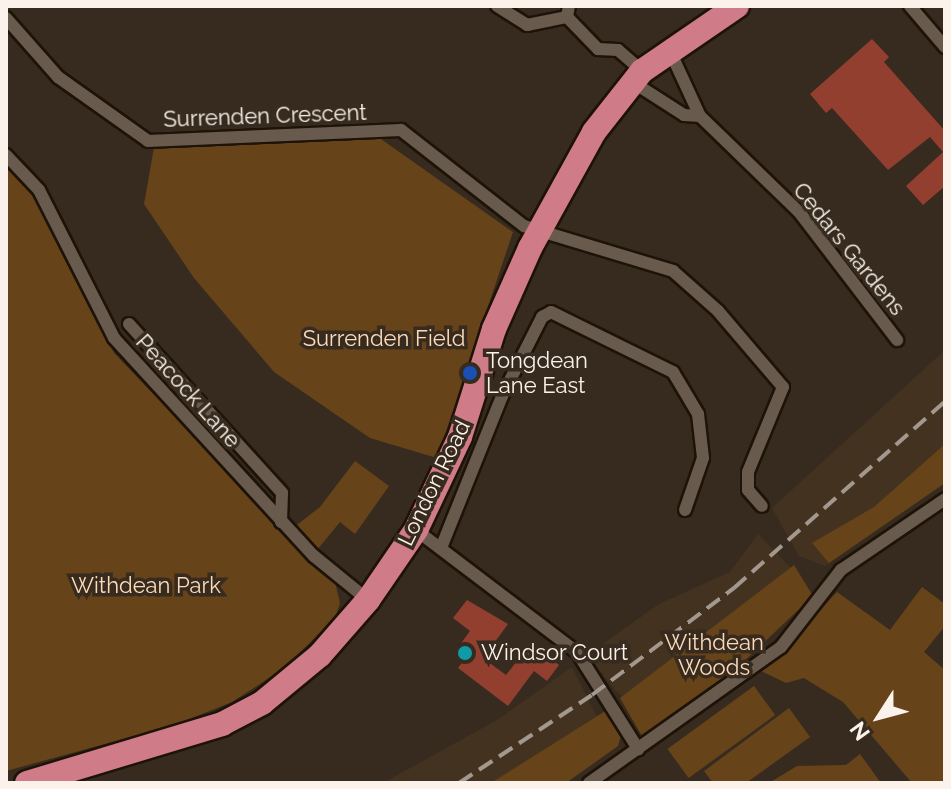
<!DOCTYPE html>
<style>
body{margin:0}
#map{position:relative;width:951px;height:789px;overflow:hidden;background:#372b1f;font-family:Raleway,sans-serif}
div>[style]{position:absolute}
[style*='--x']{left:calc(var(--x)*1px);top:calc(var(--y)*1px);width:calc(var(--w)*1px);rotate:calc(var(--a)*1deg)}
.built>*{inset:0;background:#433220}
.green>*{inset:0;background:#67431a;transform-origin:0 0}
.building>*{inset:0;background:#923f30}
.roads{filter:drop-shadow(2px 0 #1e1308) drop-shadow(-2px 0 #1e1308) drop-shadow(0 2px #1e1308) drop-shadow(0 -2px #1e1308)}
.street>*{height:12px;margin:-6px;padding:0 6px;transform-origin:6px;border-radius:6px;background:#685a4d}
.highway>*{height:24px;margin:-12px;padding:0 12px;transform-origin:12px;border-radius:12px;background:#d07b88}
.rail>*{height:4px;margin-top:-2px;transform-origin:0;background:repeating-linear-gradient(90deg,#a2988e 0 16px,transparent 0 24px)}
.dots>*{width:22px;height:22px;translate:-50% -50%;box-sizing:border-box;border:4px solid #372b1f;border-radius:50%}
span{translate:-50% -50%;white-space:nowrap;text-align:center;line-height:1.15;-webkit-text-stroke:7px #372b1f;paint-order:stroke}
.street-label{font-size:22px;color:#fbf3eb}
.park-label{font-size:22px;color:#fcdbb9}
.poi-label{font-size:22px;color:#fbf3eb}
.left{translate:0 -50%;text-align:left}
.frame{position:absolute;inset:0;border:8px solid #fbf3eb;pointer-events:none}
.north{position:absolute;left:839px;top:677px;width:80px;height:80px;-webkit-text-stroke:6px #372b1f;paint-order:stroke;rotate:234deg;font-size:22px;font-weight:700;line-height:32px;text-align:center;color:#fbf3eb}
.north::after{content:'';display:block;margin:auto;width:28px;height:36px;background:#fbf3eb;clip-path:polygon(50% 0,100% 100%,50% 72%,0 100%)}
</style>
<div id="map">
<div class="built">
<i style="clip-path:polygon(945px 350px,945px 483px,825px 566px,799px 556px,772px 508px)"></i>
<i style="clip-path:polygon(758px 534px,792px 569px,627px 700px,616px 691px,591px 660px,593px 651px,659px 604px,730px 572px)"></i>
<i style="clip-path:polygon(572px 667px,601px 725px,513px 783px,383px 783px,497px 720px)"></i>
</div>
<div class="green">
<i style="clip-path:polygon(378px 137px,513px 232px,437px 458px,370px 438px,274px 372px,194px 278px,144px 204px,155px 142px)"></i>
<i style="clip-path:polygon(6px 161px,32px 192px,114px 353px,335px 582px,340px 603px,335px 618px,283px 669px,232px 702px,174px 725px,6px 771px)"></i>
<i style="clip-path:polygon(945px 444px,945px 483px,829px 563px,812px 543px,874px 507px)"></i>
<i style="clip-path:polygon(355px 461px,389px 486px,355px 534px,340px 522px,317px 550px,293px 528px,320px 507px)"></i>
<i style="clip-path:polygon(794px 565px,813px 596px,738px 667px,643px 738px,620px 698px)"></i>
<i style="clip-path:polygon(922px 587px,945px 604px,945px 626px,924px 652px,945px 670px,945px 783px,912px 783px,843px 702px,804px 678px,786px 683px,761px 671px,837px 592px,890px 630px)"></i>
<i style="left:754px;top:686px;width:36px;height:107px;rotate:54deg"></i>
<i style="clip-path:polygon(789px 708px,810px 737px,746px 783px,713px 783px,704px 771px)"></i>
<i style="clip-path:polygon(607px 710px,622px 732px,618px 746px,566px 783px,491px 783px)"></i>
<i style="clip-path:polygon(860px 754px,881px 783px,769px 783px,797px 766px,846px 765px)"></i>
</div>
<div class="building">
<i style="clip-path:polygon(872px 39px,889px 57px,884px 62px,945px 131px,945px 186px,923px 205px,906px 186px,943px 152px,930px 137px,888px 170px,832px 108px,826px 113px,810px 94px)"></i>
<i style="clip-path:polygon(467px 600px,508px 624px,483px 658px,506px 675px,527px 648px,536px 654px,539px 650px,559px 665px,547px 681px,534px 671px,508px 706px,458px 668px,464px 660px,454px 653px,470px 631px,453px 618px)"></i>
</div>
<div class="roads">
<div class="street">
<i style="--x:497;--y:6;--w:36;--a:32"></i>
<i style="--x:527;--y:25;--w:41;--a:-11.3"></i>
<i style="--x:567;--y:17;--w:11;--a:-80"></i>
<i style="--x:910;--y:6;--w:54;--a:49.5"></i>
<i style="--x:567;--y:17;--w:45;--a:45.9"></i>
<i style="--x:598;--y:49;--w:20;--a:3"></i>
<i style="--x:618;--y:50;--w:32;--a:41"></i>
<i style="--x:6;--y:18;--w:79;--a:48.6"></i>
<i style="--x:58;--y:77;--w:110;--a:35.4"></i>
<i style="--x:148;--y:141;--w:253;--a:-2.5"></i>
<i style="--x:401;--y:130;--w:156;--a:38"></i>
<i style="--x:524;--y:226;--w:156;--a:16.8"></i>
<i style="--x:673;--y:271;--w:60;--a:41.6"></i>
<i style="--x:718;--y:311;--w:100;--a:49.5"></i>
<i style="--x:783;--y:387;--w:92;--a:112.4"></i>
<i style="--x:748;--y:472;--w:18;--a:90"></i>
<i style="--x:748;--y:490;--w:21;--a:49"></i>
<i style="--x:669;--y:49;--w:74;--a:65.2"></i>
<i style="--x:700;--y:116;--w:139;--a:44.1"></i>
<i style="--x:800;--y:213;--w:160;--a:52.6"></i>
<i style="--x:631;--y:81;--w:63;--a:32.7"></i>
<i style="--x:684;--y:115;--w:16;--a:4"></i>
<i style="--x:6;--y:155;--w:48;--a:46.7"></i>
<i style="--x:39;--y:190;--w:166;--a:63.1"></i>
<i style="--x:114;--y:338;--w:296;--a:47.5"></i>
<i style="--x:314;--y:556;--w:70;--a:39.2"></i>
<i style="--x:129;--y:324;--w:228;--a:47.8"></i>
<i style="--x:282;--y:493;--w:29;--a:92"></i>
<i style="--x:416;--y:530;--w:202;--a:37.2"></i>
<i style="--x:577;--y:652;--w:115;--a:57.8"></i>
<i style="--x:441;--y:548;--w:164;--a:-68.1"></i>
<i style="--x:502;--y:396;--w:89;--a:-63.1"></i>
<i style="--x:542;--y:317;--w:10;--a:-29"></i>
<i style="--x:551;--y:312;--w:136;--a:26.2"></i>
<i style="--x:673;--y:372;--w:49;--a:59.2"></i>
<i style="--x:698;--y:414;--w:44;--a:83.5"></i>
<i style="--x:703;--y:458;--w:55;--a:109.1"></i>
<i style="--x:589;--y:783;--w:235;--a:-35.3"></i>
<i style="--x:781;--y:647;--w:98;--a:-52.1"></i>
<i style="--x:841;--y:570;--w:126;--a:-34.3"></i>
</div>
<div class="highway">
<i style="--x:27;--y:783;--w:204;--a:-16.8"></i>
<i style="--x:222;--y:724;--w:45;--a:-27.7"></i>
<i style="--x:262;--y:703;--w:75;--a:-39.6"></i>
<i style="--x:320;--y:655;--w:73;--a:-48.9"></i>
<i style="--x:368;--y:600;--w:85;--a:-55.6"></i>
<i style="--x:416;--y:530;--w:103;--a:-64.7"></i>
<i style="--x:460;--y:437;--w:113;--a:-72.5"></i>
<i style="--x:494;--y:329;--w:89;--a:-66"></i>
<i style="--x:530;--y:248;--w:132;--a:-61.1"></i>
<i style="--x:594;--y:132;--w:78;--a:-51.8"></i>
<i style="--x:642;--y:71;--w:115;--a:-34.4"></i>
</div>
</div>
<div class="rail">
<i style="--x:459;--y:783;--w:159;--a:-33.5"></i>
<i style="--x:592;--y:695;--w:178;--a:-37"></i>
<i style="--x:734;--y:588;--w:282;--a:-41.5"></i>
</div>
<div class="dots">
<i style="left:470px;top:373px;background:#1a4fb4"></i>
<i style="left:465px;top:653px;background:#0f9aa8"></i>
</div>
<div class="street-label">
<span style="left:265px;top:116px;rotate:-2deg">Surrenden Crescent</span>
<span style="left:849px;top:249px;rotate:51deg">Cedars Gardens</span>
<span style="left:188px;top:391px;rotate:48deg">Peacock Lane</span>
<span style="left:434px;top:483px;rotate:-64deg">London Road</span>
</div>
<div class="park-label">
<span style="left:384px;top:339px">Surrenden Field</span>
<span style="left:146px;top:586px">Withdean Park</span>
<span style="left:714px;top:655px">Withdean<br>Woods</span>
</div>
<div class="poi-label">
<span class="left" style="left:486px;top:373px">Tongdean<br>Lane East</span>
<span class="left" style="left:481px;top:653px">Windsor Court</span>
</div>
<div class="frame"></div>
<div class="north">N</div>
</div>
